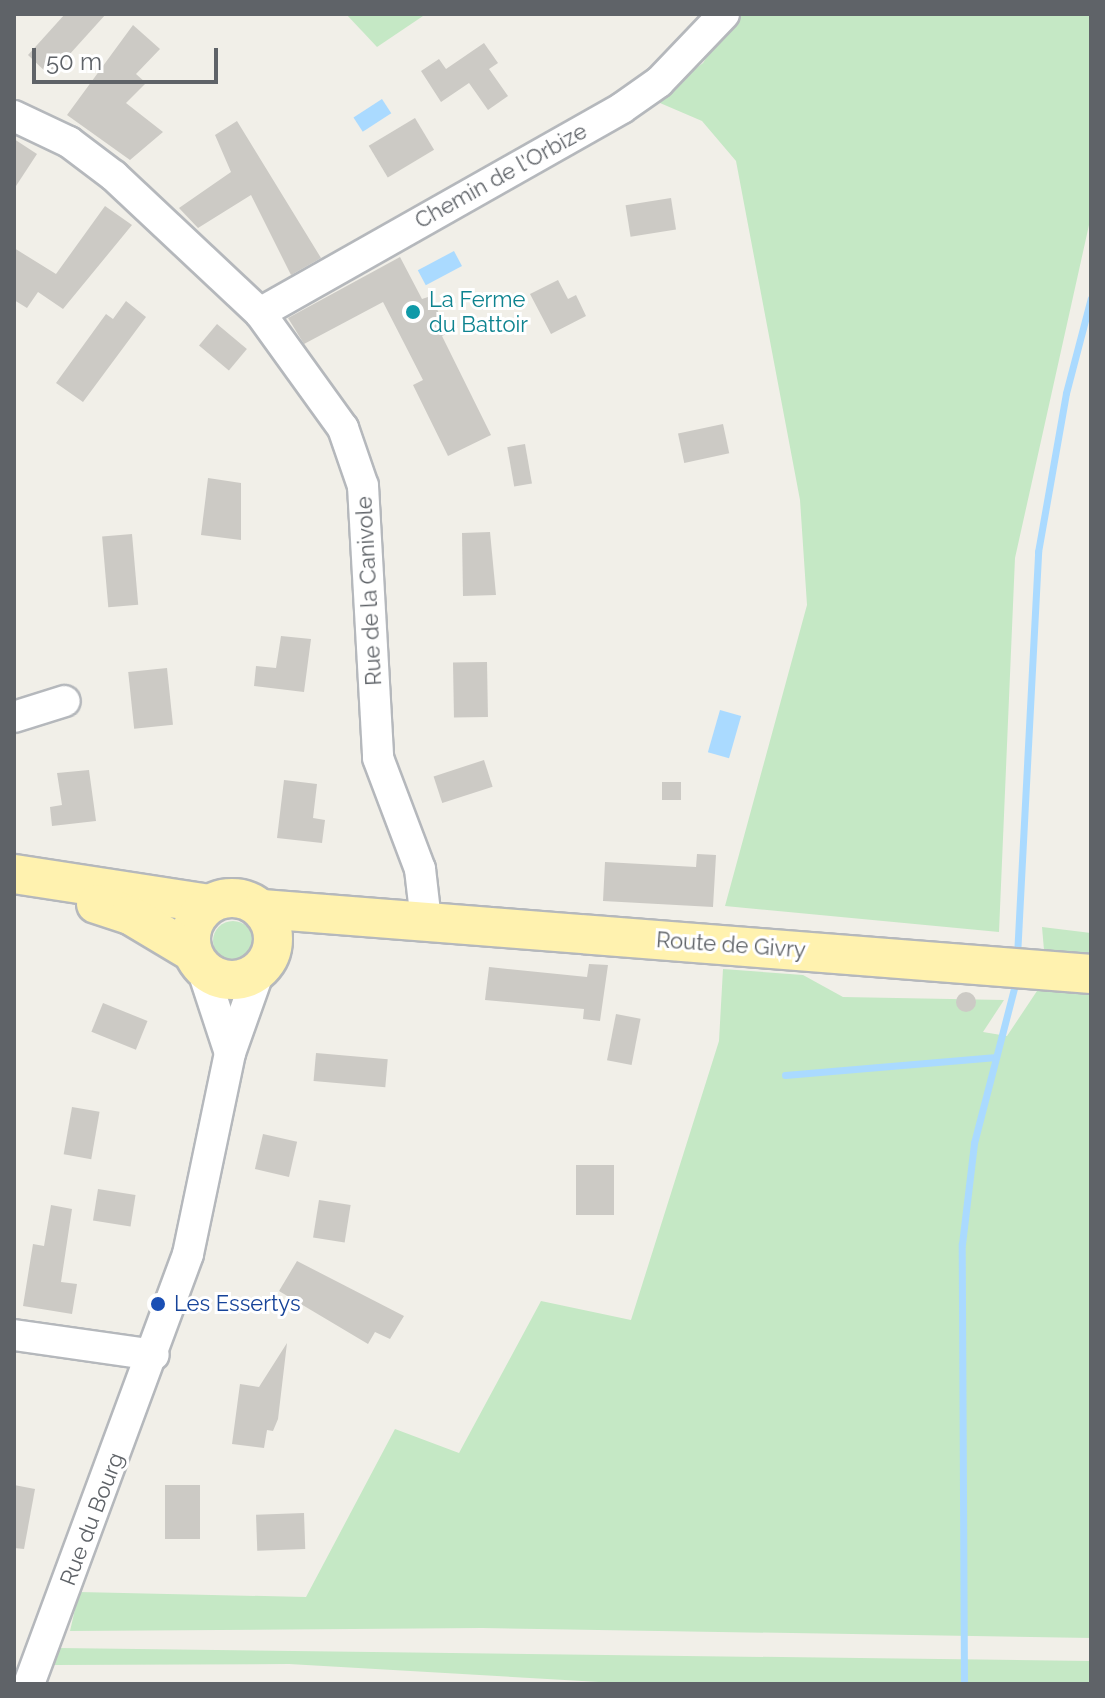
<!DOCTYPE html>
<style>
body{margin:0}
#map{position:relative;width:1105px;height:1698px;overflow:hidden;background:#f1efe8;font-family:Raleway,sans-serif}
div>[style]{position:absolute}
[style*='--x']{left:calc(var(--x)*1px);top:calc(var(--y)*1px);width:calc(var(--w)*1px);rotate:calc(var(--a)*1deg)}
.green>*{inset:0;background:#c5e8c5}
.round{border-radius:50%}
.water>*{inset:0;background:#aadaff;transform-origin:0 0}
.stream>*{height:7px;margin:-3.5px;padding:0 3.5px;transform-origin:3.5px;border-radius:3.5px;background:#aadaff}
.building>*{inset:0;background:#cccac5;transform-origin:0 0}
.roads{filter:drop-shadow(2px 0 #b5b8bc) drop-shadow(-2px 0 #b5b8bc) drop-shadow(0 2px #b5b8bc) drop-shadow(0 -2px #b5b8bc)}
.minor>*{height:30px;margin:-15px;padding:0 15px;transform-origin:15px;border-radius:15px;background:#fff}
.major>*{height:38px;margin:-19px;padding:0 19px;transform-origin:19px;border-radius:19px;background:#fff2af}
.major>.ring{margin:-19px;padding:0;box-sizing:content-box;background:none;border:38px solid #fff2af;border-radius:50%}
.dots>*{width:22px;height:22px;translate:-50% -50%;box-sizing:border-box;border:4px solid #fff;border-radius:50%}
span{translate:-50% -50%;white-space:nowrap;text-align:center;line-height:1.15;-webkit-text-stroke:6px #fff;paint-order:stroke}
.street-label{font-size:22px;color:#5f6368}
.culture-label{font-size:22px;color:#0d838f}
.left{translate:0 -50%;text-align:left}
.transit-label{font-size:22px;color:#164399}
.frame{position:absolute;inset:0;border:16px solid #5f6368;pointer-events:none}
.scale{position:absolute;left:32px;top:48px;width:186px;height:36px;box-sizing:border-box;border:4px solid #5f6368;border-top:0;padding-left:10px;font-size:24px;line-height:28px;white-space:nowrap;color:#5f6368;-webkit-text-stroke:6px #fff;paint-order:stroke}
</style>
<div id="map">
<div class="green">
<i style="clip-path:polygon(346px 14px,426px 14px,377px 47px)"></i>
<i style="clip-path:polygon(734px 14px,1091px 14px,1091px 216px,1015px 558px,999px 932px,725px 906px,807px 605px,800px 500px,736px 161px,702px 121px,653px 100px,703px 63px)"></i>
<i class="round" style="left:213px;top:921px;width:40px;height:40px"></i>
<i style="clip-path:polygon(1042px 927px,1091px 933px,1091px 955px,1044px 950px)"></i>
<i style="clip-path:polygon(723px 969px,803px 975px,843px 997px,1004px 1000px,983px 1032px,1007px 1036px,1039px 988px,1091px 991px,1091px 1638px,482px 1628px,70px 1631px,79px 1592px,306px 1597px,395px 1429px,459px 1453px,541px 1301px,631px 1320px,719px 1041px)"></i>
<i style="clip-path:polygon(59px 1648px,1091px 1661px,1091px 1684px,634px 1684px,289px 1664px,52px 1665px)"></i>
</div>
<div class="water">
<i style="left:382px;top:99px;width:17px;height:34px;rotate:57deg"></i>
<i style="left:454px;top:251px;width:17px;height:41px;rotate:62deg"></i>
<i style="left:720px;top:710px;width:22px;height:44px;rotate:16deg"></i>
</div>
<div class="stream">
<i style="--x:1017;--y:956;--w:405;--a:-87"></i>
<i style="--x:1038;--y:552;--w:161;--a:-80"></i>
<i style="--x:1066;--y:393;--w:98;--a:-75.3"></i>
<i style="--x:785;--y:1075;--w:212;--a:-4.9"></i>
<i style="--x:964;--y:1684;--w:440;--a:-90.3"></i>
<i style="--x:962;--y:1244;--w:102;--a:-83.2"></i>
<i style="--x:974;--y:1143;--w:167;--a:-75.5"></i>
</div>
<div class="building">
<i style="clip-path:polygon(65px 14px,106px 14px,50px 76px,28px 55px)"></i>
<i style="clip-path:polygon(133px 25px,160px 49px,136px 74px,146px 83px,126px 103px,163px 132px,130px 160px,67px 115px)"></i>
<i style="clip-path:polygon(484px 43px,498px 63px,489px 69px,508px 96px,488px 110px,469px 83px,441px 102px,421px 71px,439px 59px,446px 69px)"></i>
<i style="left:415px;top:118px;width:37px;height:54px;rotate:59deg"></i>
<i style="clip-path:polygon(237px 121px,321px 258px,291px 275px,251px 195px,198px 228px,179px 208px,231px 172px,215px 135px)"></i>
<i style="clip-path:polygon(14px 139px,37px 154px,14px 189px)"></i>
<i style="left:671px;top:198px;width:32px;height:46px;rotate:81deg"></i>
<i style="clip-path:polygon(105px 206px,132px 225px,63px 309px,38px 292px,27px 308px,14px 300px,14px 248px,56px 274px)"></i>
<i style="clip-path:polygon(400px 257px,422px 299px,431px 296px,448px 333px,442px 336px,491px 435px,448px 456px,413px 385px,423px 380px,383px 302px,304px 344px,288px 318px)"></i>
<i style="clip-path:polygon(558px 280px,568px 299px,576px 295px,586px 316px,551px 334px,530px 294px)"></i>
<i style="clip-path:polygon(126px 301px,146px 317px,83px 402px,56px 383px,106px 314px,113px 319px)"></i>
<i style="left:217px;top:324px;width:39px;height:28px;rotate:40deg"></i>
<i style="left:723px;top:424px;width:30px;height:46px;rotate:78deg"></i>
<i style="left:525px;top:444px;width:40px;height:18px;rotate:80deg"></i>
<i style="clip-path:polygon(208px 478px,241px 483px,241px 540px,201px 535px)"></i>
<i style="clip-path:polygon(490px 532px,496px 595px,463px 596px,462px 533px)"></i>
<i style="left:132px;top:534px;width:71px;height:30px;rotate:85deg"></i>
<i style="clip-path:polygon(281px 636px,311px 639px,304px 692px,254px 686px,256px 666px,276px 668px)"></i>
<i style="left:487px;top:662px;width:55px;height:34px;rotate:89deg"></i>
<i style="left:167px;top:668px;width:57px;height:39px;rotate:84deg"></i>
<i style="left:484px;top:760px;width:28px;height:53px;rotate:72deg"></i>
<i style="clip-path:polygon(89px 770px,96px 821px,52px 826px,50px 807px,62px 805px,57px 773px)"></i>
<i style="clip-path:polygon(284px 780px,317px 784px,313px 818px,325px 820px,322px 843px,277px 838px)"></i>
<i style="left:662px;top:782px;width:19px;height:18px"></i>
<i style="clip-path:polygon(697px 854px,716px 855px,713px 907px,603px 901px,605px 862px,696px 867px)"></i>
<i style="clip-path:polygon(589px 964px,608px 965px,600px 1021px,583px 1019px,584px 1009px,485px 1000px,489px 967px,587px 977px)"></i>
<i class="round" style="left:956px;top:992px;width:20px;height:20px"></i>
<i style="left:103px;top:1003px;width:48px;height:31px;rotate:22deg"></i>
<i style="left:616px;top:1014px;width:25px;height:47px;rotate:11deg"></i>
<i style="left:316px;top:1053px;width:72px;height:28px;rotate:5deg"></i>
<i style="left:72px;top:1107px;width:28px;height:48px;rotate:10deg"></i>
<i style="left:263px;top:1134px;width:35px;height:36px;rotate:13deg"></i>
<i style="left:614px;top:1165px;width:50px;height:38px;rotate:90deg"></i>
<i style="left:98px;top:1189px;width:38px;height:32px;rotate:9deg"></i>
<i style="left:319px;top:1200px;width:32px;height:38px;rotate:9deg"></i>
<i style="clip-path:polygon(51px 1205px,72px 1209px,61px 1282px,77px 1284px,72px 1314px,23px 1306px,33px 1244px,44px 1246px)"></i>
<i style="clip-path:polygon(297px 1261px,404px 1316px,390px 1339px,375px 1332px,368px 1344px,279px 1291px)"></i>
<i style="clip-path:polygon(287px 1343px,278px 1419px,273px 1431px,267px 1430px,264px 1448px,232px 1444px,240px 1384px,259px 1387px)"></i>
<i style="clip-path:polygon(14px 1485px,35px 1489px,24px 1549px,14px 1548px)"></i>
<i style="left:165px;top:1485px;width:35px;height:54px"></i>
<i style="left:304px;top:1513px;width:36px;height:48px;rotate:88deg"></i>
</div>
<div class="roads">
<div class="minor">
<i style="--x:14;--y:116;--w:61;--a:25.3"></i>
<i style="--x:69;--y:142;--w:56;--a:37.1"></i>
<i style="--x:114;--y:176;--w:200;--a:43.2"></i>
<i style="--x:260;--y:313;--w:142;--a:54.2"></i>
<i style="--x:343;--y:428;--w:61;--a:71"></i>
<i style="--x:363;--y:486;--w:272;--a:86.8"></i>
<i style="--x:378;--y:758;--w:119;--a:69.3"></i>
<i style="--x:420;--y:869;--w:52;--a:83.4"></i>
<i style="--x:260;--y:313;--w:416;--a:-29.5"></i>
<i style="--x:622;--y:108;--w:45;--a:-35.1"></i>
<i style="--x:659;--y:82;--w:94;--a:-46.3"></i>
<i style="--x:14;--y:717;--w:53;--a:-17.4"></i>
<i style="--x:202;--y:968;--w:89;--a:71.8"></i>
<i style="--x:14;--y:1335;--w:141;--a:8.1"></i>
<i style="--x:29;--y:1684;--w:458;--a:-69.7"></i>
<i style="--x:188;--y:1254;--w:205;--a:-78.2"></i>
<i style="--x:230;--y:1053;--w:87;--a:-70.5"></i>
</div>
<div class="major">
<i style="--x:14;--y:874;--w:197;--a:8.7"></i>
<i class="ring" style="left:191px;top:898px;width:44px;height:44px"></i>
<i style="--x:96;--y:904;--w:36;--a:18"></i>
<i style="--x:130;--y:915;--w:72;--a:30.8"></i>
<i style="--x:262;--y:909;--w:832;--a:4.48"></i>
</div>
</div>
<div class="dots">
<i style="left:413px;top:312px;background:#0f9aa8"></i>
<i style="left:158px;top:1304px;background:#1a4fb4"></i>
</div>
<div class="street-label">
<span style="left:501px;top:176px;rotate:-29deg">Chemin de l'Orbize</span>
<span style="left:369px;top:591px;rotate:-93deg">Rue de la Canivole</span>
<span style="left:731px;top:945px;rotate:4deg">Route de Givry</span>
<span style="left:92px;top:1519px;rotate:-69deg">Rue du Bourg</span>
</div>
<div class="culture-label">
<span class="left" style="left:429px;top:312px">La Ferme<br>du Battoir</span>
</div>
<div class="transit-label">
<span class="left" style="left:174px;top:1304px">Les Essertys</span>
</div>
<div class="frame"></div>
<div class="scale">50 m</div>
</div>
